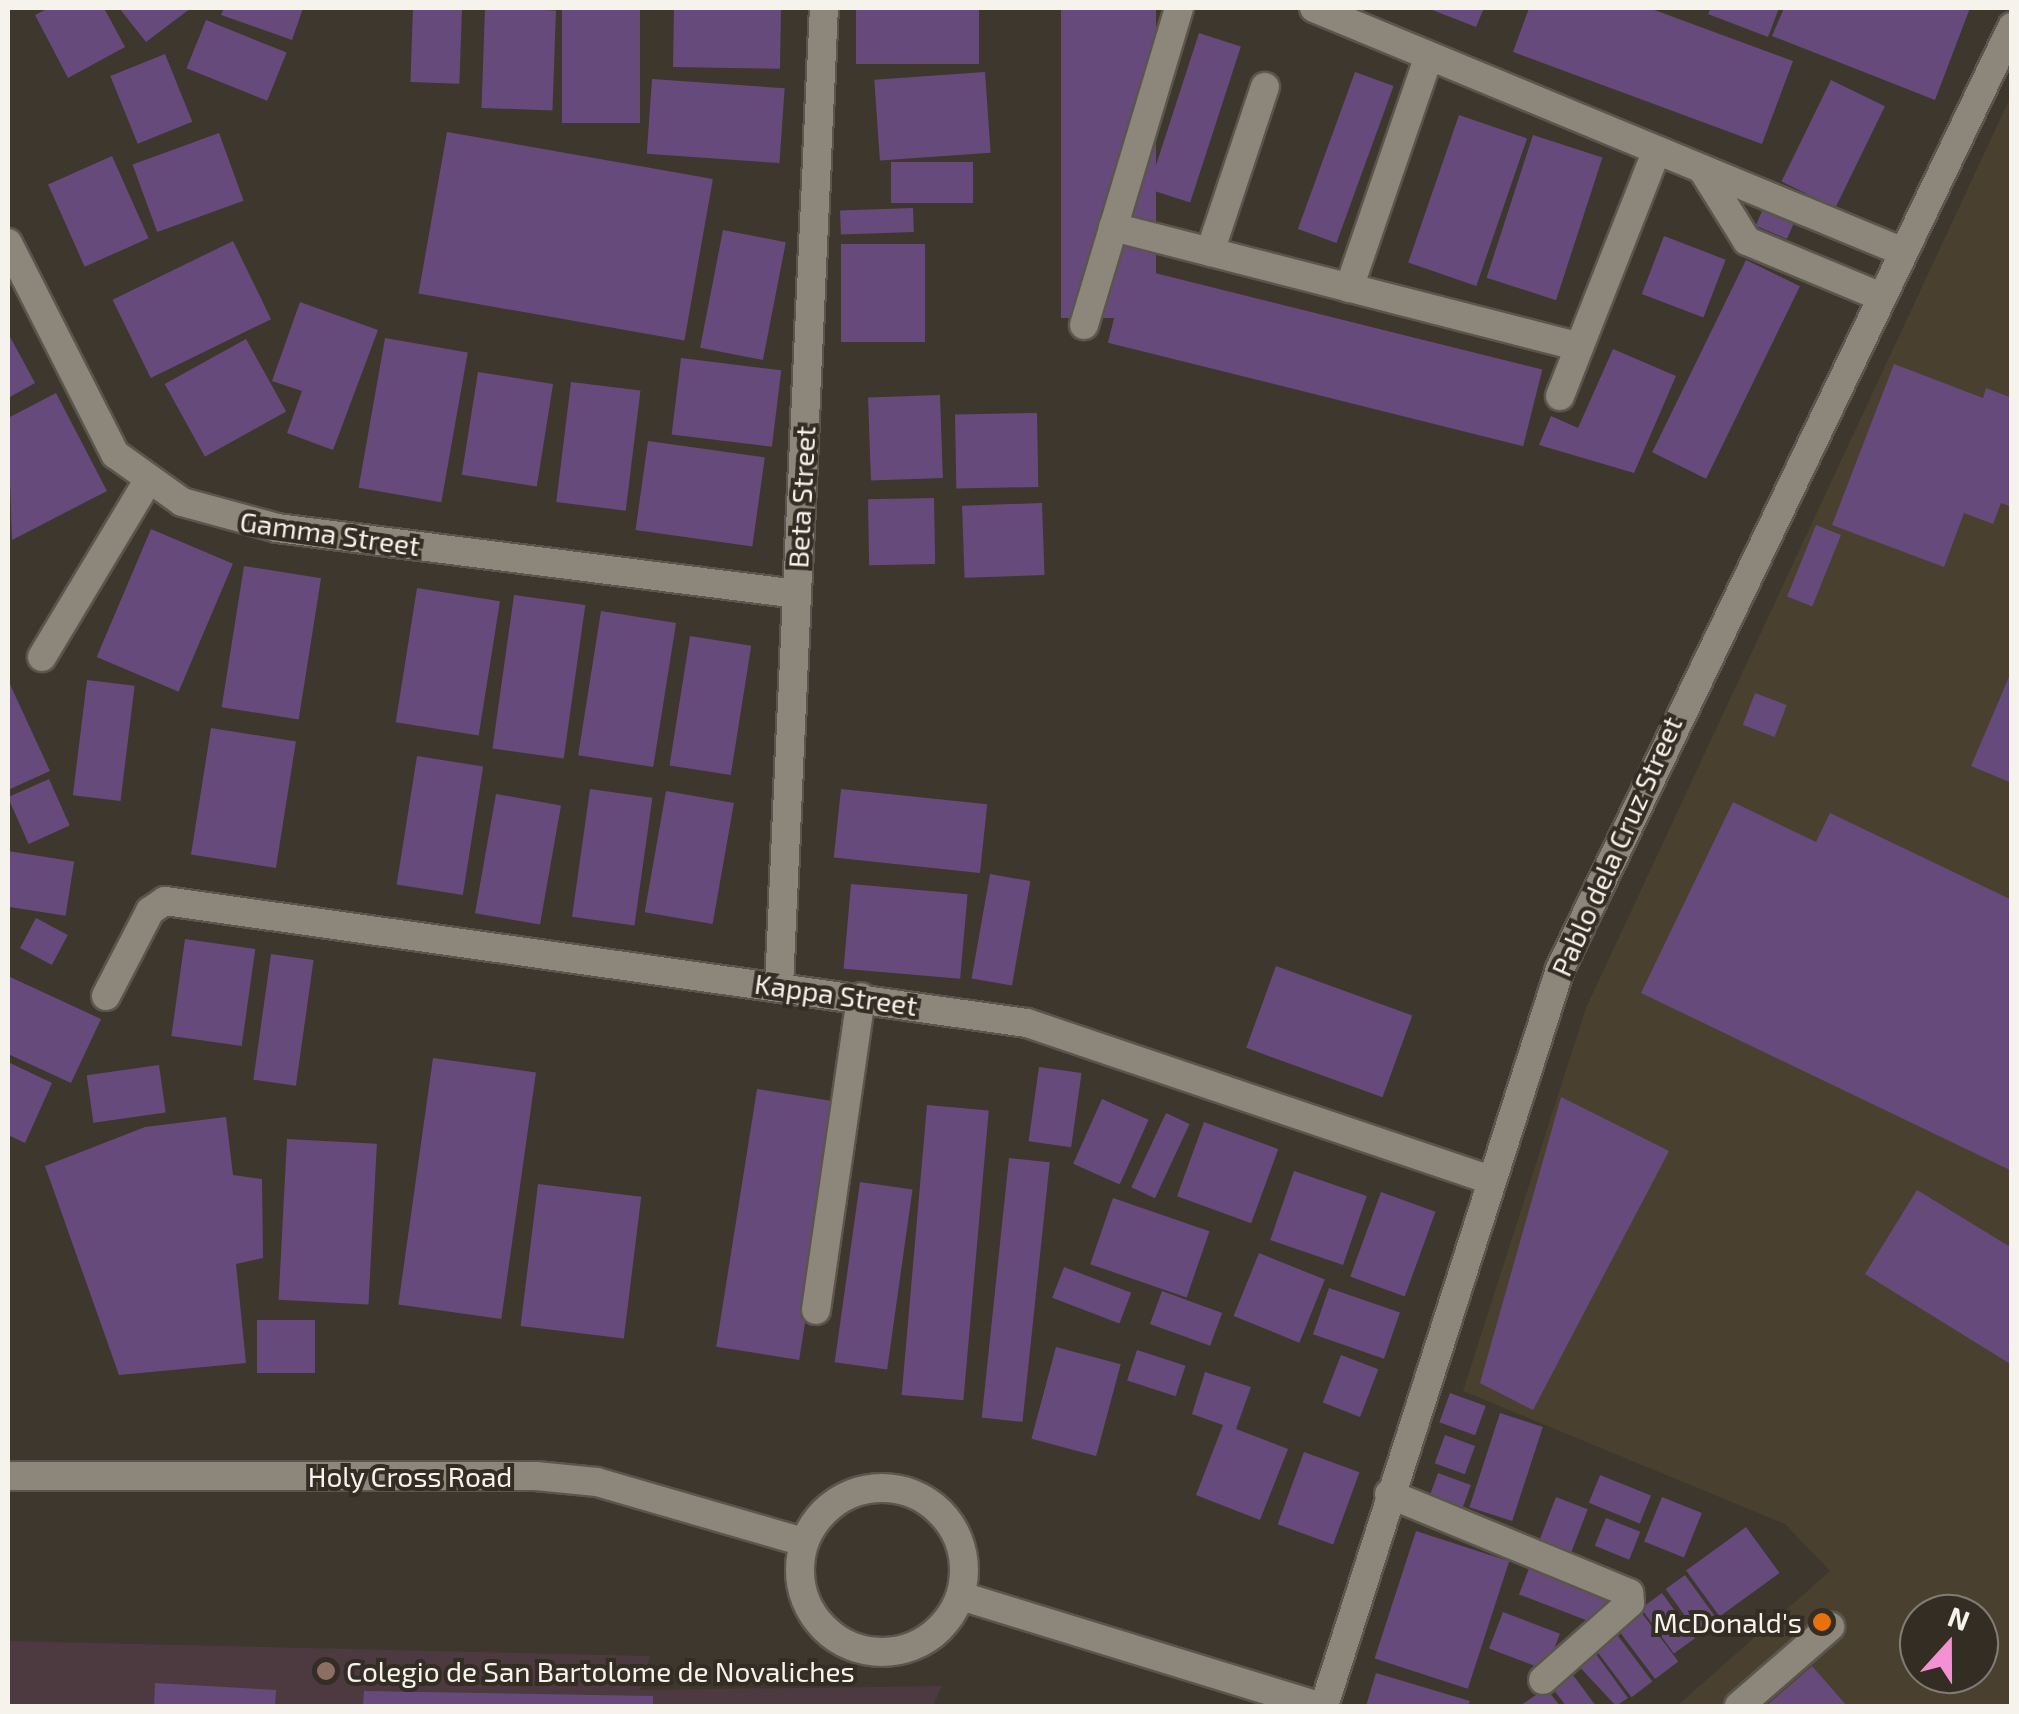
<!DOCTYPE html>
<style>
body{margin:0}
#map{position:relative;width:2019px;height:1714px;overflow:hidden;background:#3d372d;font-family:"Exo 2",sans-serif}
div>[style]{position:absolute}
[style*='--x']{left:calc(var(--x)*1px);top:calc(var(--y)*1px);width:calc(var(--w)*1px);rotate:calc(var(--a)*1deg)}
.built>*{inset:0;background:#494030}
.education>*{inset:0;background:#4d3940}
.building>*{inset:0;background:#664a7c;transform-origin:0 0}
.roads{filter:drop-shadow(2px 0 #5b554d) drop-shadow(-2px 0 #5b554d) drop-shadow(0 2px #5b554d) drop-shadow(0 -2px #5b554d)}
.service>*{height:28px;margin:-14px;padding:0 14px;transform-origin:14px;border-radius:14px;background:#8d867a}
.minor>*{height:28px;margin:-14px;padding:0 14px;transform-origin:14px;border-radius:14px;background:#8d867a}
.minor>.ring{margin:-14px;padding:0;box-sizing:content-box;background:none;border:28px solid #8d867a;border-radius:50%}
.tertiary>*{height:28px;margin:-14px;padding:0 14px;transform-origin:14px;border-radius:14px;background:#8d867a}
.dots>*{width:28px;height:28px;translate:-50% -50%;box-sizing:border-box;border:5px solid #332d23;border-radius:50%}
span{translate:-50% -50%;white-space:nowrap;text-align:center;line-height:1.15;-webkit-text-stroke:8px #332d23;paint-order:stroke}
.street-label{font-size:28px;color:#f6f2ec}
.poi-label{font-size:28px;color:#f6f2ec}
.right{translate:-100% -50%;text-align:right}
.left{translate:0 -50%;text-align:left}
.frame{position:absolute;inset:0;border:10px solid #f6f2ec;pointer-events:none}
.north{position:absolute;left:1899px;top:1594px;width:100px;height:100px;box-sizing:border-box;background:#332d23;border:2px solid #817c73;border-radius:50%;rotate:21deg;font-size:28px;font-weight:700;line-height:40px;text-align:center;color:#f6f2ec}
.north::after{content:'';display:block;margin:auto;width:35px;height:45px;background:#f491d4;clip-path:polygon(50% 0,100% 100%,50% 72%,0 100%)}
</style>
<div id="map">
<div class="built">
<i style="clip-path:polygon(evenodd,2011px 96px,2011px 1706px,1677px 1706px,1830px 1571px,1785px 1524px,1463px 1391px,1586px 1008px,2011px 96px,1919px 1614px,1979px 1614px,1979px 1674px,1919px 1674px,1919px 1614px)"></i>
</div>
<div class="education">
<i style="clip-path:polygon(8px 1641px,650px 1656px,640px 1690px,942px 1686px,933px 1706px,8px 1706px)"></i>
</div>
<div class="building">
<i style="clip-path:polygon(49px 8px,104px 8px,125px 47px,68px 78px,35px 15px)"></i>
<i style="clip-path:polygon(119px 8px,191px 8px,146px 42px)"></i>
<i style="clip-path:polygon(224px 8px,303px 8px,292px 40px,221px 15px)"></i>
<i style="left:413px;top:8px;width:49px;height:74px;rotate:2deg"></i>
<i style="left:485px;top:8px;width:71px;height:100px;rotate:2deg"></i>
<i style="left:562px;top:8px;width:78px;height:115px"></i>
<i style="left:674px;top:8px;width:107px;height:59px;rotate:1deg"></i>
<i style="left:856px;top:8px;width:123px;height:56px"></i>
<i style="left:1061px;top:8px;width:95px;height:310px"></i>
<i style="clip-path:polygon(1427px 8px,1484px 8px,1476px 27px)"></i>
<i style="clip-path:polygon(1529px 8px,1649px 8px,1793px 61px,1762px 144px,1513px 52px)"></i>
<i style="clip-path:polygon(1711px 8px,1779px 8px,1768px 37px,1708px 14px)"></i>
<i style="clip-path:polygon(1784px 8px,1970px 8px,1935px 100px,1772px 36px)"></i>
<i style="left:206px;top:20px;width:87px;height:52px;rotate:22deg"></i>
<i style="left:1199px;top:33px;width:44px;height:164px;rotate:18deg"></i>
<i style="left:165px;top:54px;width:73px;height:59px;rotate:68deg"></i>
<i style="left:985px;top:72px;width:81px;height:111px;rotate:86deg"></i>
<i style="left:1355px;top:72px;width:41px;height:167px;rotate:20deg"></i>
<i style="left:652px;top:79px;width:133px;height:75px;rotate:4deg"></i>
<i style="left:1831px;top:80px;width:60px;height:113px;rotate:26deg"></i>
<i style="left:1459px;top:115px;width:72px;height:156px;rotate:19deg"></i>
<i style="left:447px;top:132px;width:270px;height:164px;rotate:10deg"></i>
<i style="left:219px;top:133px;width:72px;height:92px;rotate:70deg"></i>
<i style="left:1533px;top:135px;width:73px;height:150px;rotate:18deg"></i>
<i style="left:112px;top:156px;width:90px;height:70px;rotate:66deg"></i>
<i style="left:973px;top:162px;width:41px;height:82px;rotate:90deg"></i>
<i style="left:913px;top:208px;width:24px;height:73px;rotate:88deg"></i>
<i style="left:1762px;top:211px;width:34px;height:16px;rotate:23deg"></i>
<i style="left:723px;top:230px;width:64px;height:120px;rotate:11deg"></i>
<i style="left:1664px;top:236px;width:66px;height:62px;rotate:21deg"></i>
<i style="left:233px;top:241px;width:87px;height:134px;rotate:64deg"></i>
<i style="left:841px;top:244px;width:84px;height:98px"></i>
<i style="left:1746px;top:260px;width:60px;height:214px;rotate:26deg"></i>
<i style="left:1127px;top:266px;width:428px;height:79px;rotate:14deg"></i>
<i style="clip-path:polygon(300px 302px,378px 330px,333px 450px,287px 433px,302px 391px,272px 381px)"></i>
<i style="clip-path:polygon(8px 333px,35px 383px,8px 398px)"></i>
<i style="left:385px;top:338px;width:84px;height:152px;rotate:10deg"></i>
<i style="left:246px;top:339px;width:83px;height:93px;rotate:61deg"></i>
<i style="clip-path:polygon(1613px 349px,1676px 376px,1634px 473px,1539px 445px,1551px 416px,1578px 428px)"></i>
<i style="left:681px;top:358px;width:101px;height:77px;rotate:7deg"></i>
<i style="clip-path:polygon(1894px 364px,1983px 398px,1986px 388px,2012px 398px,2012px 507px,2001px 503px,1993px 524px,1964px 513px,1944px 567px,1832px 525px)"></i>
<i style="left:478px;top:372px;width:76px;height:104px;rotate:9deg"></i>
<i style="left:571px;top:382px;width:70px;height:121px;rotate:7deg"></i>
<i style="clip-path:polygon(56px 393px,107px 491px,12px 540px,8px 418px)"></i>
<i style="left:940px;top:395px;width:83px;height:72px;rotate:88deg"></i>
<i style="left:1037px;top:413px;width:74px;height:82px;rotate:89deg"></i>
<i style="left:648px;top:441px;width:118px;height:90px;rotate:8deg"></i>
<i style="left:934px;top:498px;width:66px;height:66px;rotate:89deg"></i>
<i style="left:1042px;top:503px;width:72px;height:80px;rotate:88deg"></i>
<i style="left:1816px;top:525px;width:27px;height:77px;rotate:22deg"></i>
<i style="left:151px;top:529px;width:89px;height:139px;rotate:23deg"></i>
<i style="left:244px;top:566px;width:78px;height:143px;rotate:9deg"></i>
<i style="left:417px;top:588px;width:84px;height:136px;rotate:9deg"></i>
<i style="left:514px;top:595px;width:72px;height:155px;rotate:8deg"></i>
<i style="left:601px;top:611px;width:76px;height:146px;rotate:9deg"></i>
<i style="left:690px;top:636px;width:62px;height:131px;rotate:9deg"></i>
<i style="clip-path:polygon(2012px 670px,2012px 783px,1971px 766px)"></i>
<i style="clip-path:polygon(8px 680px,50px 771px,8px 790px)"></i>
<i style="left:87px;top:680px;width:48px;height:116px;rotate:7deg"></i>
<i style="left:1755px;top:693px;width:34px;height:34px;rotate:21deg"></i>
<i style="left:211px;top:728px;width:86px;height:128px;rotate:9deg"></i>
<i style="left:417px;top:756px;width:67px;height:130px;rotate:9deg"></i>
<i style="left:49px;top:779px;width:51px;height:45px;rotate:66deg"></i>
<i style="left:590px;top:789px;width:63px;height:129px;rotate:8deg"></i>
<i style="left:841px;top:789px;width:147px;height:69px;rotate:6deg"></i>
<i style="left:666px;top:791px;width:69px;height:123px;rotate:10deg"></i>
<i style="left:496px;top:794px;width:66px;height:121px;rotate:10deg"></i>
<i style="clip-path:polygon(1733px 802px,1816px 842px,1830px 813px,2012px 900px,2012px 1171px,1641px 993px)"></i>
<i style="left:8px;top:851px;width:67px;height:55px;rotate:9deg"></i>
<i style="left:990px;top:874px;width:41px;height:106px;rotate:10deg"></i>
<i style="left:851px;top:884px;width:117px;height:85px;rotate:5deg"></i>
<i style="left:36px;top:918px;width:36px;height:34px;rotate:28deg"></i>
<i style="left:185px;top:939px;width:71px;height:98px;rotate:8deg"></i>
<i style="left:271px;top:954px;width:43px;height:127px;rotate:8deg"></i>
<i style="left:1276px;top:966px;width:145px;height:87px;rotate:20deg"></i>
<i style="clip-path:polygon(8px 976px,101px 1019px,71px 1083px,8px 1054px)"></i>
<i style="left:433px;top:1058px;width:104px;height:249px;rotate:8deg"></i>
<i style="clip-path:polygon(8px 1062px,52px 1083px,25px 1143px,8px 1135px)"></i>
<i style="left:159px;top:1065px;width:48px;height:73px;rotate:82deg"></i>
<i style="left:1039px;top:1067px;width:43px;height:75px;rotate:8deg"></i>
<i style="left:757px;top:1089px;width:84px;height:261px;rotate:9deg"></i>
<i style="clip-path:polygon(1561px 1097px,1669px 1151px,1533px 1410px,1480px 1383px)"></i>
<i style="left:1102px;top:1099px;width:51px;height:71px;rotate:24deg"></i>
<i style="left:927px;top:1105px;width:62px;height:291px;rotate:5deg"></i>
<i style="left:1166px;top:1113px;width:26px;height:82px;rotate:25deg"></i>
<i style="clip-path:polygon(226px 1117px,233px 1175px,262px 1179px,263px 1258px,236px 1264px,246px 1363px,119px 1375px,45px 1166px,145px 1127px)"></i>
<i style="left:1204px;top:1122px;width:79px;height:79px;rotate:20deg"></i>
<i style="left:287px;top:1139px;width:90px;height:161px;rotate:3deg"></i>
<i style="left:1009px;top:1158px;width:41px;height:261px;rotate:6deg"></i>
<i style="left:1294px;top:1171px;width:77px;height:73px;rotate:19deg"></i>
<i style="left:860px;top:1182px;width:53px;height:182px;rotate:8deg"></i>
<i style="left:538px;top:1184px;width:104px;height:143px;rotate:7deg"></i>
<i style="clip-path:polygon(1917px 1190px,2012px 1248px,2012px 1365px,1865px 1274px)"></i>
<i style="left:1381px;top:1192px;width:58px;height:90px;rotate:20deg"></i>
<i style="left:1113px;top:1198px;width:102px;height:70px;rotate:19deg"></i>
<i style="left:1259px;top:1253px;width:71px;height:68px;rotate:22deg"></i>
<i style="left:1064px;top:1267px;width:72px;height:33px;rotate:21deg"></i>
<i style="left:1329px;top:1288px;width:75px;height:49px;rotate:19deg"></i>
<i style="left:1162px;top:1291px;width:64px;height:35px;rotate:20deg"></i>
<i style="left:315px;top:1320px;width:53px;height:58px;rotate:90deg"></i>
<i style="left:1056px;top:1347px;width:67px;height:95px;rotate:15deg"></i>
<i style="left:1137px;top:1350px;width:51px;height:32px;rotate:18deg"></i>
<i style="left:1341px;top:1355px;width:40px;height:51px;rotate:21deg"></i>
<i style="clip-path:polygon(1205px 1372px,1251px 1387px,1236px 1429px,1288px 1449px,1260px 1520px,1196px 1495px,1223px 1425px,1192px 1414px)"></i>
<i style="left:1450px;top:1393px;width:38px;height:31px;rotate:20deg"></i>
<i style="left:1500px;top:1413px;width:45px;height:99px;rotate:18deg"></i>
<i style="left:1445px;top:1435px;width:32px;height:30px;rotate:20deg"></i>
<i style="left:1304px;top:1452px;width:59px;height:77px;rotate:20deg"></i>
<i style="left:1438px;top:1473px;width:35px;height:30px;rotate:20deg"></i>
<i style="left:1600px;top:1475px;width:55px;height:30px;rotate:22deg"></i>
<i style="left:1556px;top:1497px;width:34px;height:53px;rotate:21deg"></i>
<i style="left:1662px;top:1497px;width:43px;height:48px;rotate:22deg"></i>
<i style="left:1606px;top:1518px;width:37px;height:30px;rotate:22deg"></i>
<i style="left:1746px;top:1527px;width:57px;height:74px;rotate:54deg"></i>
<i style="left:1416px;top:1531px;width:98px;height:134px;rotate:18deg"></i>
<i style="left:1533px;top:1558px;width:84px;height:39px;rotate:21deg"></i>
<i style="left:1685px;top:1575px;width:54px;height:24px;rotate:54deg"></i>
<i style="left:1662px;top:1593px;width:56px;height:26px;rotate:54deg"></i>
<i style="left:1503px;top:1612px;width:61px;height:39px;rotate:21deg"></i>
<i style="left:1641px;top:1612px;width:62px;height:29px;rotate:53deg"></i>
<i style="left:1615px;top:1632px;width:62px;height:26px;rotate:53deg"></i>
<i style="clip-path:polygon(1593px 1650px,1628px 1698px,1616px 1706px,1575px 1662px)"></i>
<i style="clip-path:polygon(1812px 1666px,1847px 1706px,1766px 1706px)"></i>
<i style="clip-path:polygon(1570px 1671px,1596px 1706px,1566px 1706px,1551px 1686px)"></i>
<i style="clip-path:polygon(1376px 1673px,1470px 1701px,1468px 1706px,1366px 1706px)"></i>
<i style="clip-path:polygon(155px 1683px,276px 1690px,275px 1706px,154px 1706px)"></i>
<i style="clip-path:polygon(1546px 1688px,1560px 1706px,1520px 1706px)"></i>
<i style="clip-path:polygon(364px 1691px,653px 1696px,653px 1706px,363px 1706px)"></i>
</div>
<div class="roads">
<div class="service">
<i style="--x:42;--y:657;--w:204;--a:-59"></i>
<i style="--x:106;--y:996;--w:96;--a:-62.6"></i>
<i style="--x:150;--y:911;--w:18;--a:-34"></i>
<i style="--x:816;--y:1310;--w:316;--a:-81.8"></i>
<i style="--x:1389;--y:1494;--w:260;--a:22.4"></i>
<i style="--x:1629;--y:1593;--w:10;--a:84"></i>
<i style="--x:1630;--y:1603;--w:116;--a:138.5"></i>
<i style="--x:1739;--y:1706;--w:121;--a:-41"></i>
</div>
<div class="minor">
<i style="--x:1314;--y:8;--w:635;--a:22.49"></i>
<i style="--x:1702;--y:169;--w:85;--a:58"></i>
<i style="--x:1747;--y:241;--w:143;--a:22.6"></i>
<i style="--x:1113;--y:227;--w:481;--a:14.4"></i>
<i style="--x:8;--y:243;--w:237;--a:63.1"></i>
<i style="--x:115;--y:454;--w:82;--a:35.6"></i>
<i style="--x:182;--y:502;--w:98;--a:15.3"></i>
<i style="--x:277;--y:528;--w:524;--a:7.23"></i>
<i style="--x:1210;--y:252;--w:174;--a:-71.6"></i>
<i style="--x:1349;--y:288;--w:245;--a:-71"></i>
<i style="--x:1084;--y:325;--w:331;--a:-73.3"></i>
<i style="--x:1560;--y:396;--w:264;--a:-68.5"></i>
<i style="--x:165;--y:901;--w:871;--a:8.06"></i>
<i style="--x:1027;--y:1023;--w:484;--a:18.7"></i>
<i style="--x:779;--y:986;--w:979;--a:-87.37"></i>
<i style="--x:8;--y:1476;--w:528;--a:0"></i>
<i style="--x:536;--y:1476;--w:61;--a:5.6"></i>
<i style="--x:597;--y:1482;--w:215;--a:16.2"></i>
<i class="ring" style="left:800px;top:1488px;width:136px;height:136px"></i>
<i style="--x:961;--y:1596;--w:374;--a:17.1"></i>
</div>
<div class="tertiary">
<i style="--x:1324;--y:1706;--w:774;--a:-72.24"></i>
<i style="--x:1560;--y:969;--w:1045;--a:-64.37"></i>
</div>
</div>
<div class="dots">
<i style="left:1822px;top:1622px;background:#e8710a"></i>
<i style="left:326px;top:1671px;background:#8d6e63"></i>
</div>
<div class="street-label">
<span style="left:801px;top:497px;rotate:-87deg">Beta Street</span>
<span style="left:330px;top:533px;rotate:8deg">Gamma Street</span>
<span style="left:1616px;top:846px;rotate:-66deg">Pablo dela Cruz Street</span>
<span style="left:836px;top:994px;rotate:8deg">Kappa Street</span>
<span style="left:410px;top:1476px">Holy Cross Road</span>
</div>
<div class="poi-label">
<span class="right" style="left:1802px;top:1622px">McDonald's</span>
<span class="left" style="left:346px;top:1671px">Colegio de San Bartolome de Novaliches</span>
</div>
<div class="frame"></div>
<div class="north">N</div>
</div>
